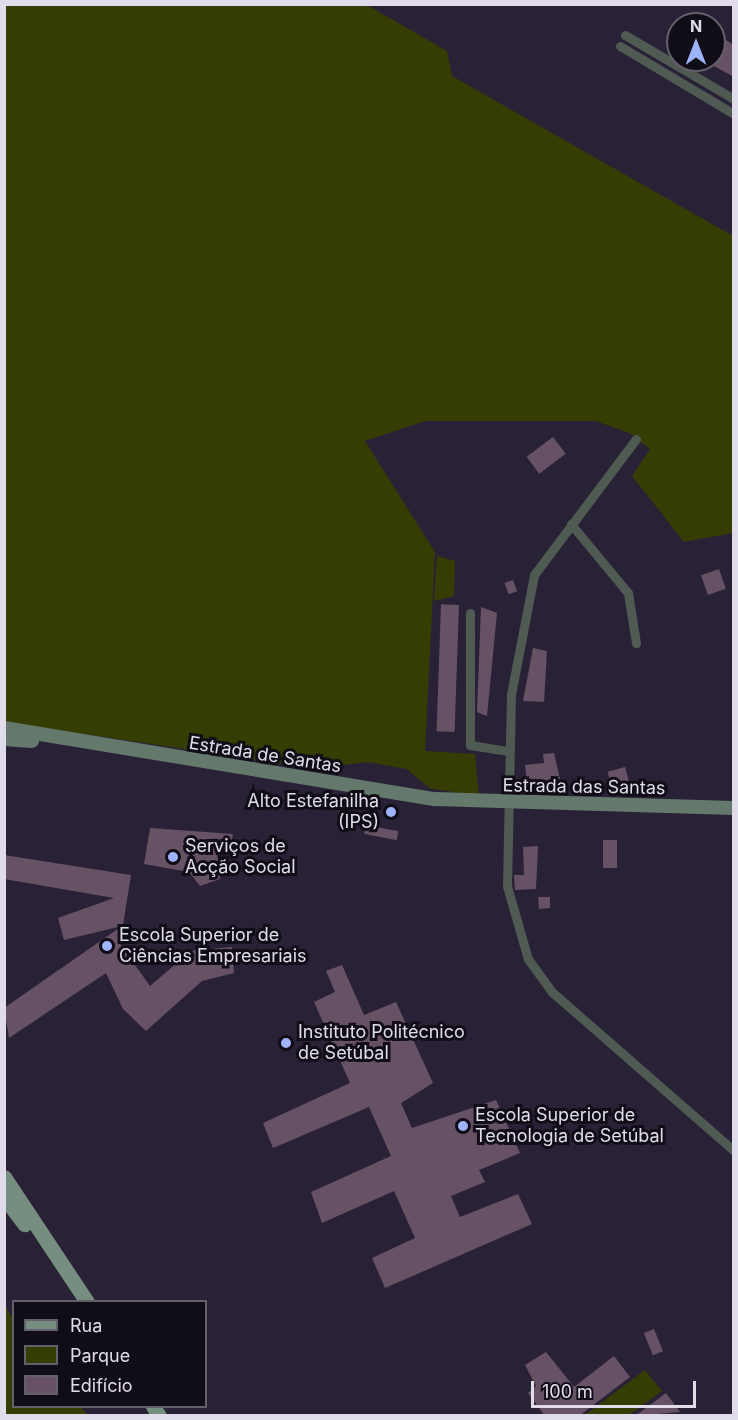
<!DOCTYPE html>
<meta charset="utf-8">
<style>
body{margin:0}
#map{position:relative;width:738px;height:1420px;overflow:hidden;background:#292237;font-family:Inter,sans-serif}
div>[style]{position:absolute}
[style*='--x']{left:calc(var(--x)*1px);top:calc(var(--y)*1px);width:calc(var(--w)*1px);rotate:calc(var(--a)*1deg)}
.green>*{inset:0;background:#363d03}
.building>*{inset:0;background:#675265;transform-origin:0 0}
.street>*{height:9px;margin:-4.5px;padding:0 4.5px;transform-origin:4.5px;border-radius:4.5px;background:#4f5a53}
.secondary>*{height:14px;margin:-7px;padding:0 7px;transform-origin:7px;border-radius:7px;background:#65786c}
.primary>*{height:15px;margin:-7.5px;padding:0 7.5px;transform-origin:7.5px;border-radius:7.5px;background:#768e80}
.dots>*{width:16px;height:16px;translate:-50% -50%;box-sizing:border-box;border:3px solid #110d17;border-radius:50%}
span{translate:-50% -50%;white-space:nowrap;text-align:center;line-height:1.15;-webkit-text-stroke:6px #110d17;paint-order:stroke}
.street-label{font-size:18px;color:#e0dcea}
.poi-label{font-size:18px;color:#e0dcea}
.right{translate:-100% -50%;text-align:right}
.left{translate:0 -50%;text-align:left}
.frame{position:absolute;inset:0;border:6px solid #e0dcea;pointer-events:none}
.legend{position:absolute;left:12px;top:1300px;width:195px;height:108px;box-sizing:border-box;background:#110d17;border:2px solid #64606b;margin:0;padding:8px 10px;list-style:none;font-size:18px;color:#e0dcea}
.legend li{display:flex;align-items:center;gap:12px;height:30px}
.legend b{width:30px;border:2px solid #64606b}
.north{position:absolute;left:666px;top:12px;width:60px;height:60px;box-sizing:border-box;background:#110d17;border:2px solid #64606b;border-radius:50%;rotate:0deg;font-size:16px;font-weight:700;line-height:24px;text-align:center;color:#e0dcea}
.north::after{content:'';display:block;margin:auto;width:21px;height:27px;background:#9fb3fd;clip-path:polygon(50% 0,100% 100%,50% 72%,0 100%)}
.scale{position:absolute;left:531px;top:1381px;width:165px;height:27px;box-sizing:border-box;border:3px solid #e0dcea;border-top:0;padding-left:8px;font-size:18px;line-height:21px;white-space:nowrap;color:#e0dcea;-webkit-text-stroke:4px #110d17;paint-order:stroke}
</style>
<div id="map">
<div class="green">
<i style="clip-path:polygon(5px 5px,367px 5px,447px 51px,452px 76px,733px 236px,733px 533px,684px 542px,632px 476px,650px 449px,629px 433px,596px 421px,425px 421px,365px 441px,435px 552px,425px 751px,475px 754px,479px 796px,429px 788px,407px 769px,366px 762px,317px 769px,5px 722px)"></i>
<i style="clip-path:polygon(437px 556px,455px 561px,454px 596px,434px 601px)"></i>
<i style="clip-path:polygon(5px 1306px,13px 1318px,14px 1406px,81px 1407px,88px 1415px,5px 1415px)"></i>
<i style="clip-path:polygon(645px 1370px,662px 1391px,629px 1415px,585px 1415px)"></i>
</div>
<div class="building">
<i style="clip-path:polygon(714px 33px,734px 45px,734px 77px,714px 66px)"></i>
<i style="left:553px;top:437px;width:21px;height:33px;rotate:53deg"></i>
<i style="left:719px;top:569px;width:21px;height:19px;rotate:71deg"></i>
<i style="left:513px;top:580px;width:12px;height:9px;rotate:70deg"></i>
<i style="left:459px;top:605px;width:127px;height:18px;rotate:92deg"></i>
<i style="clip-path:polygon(481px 607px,497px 613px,487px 716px,477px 712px)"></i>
<i style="clip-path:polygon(533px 648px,547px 651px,544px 702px,523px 701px)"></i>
<i style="clip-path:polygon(554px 753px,560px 779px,527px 783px,525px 765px,544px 763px,543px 754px)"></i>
<i style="left:625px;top:767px;width:20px;height:18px;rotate:75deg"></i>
<i style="left:366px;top:825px;width:33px;height:9px;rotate:11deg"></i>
<i style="clip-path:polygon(150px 828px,233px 834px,230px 852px,217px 850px,220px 879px,200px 886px,189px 872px,144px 864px)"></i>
<i style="left:603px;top:840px;width:14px;height:28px"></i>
<i style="clip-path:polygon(538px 846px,536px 889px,515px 890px,514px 875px,524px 875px,523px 847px)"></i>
<i style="clip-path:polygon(4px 855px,131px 875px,120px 944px,150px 986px,191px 951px,232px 947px,234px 973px,202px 981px,146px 1031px,123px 1009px,106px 973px,9px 1038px,4px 1008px,122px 926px,64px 940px,58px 918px,114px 898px,4px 879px)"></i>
<i style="clip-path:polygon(538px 897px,550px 897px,550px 908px,539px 909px)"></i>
<i style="clip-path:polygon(342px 965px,364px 1015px,396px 1002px,433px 1083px,401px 1103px,412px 1128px,496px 1100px,520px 1153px,479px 1170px,485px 1182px,451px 1196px,460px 1217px,518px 1194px,532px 1224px,385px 1288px,372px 1258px,415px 1238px,394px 1191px,322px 1223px,311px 1192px,391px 1156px,369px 1107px,273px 1148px,263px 1123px,350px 1083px,314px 1002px,335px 992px,326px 971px)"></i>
<i style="left:654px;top:1329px;width:24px;height:11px;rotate:68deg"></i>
<i style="clip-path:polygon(546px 1352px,574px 1387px,614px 1356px,630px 1377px,579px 1416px,545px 1416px,528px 1393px,536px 1386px,525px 1365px)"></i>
<i style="clip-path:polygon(666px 1393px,680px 1412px,635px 1416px)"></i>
</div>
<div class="street">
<i style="--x:625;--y:35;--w:126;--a:30.4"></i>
<i style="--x:620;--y:46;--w:133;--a:30.8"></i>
<i style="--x:636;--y:439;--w:170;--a:126.9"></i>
<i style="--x:534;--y:575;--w:122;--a:100.9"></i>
<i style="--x:511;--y:695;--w:191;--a:91.2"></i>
<i style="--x:507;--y:886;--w:76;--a:74"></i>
<i style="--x:528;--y:959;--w:41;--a:54"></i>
<i style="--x:552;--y:992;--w:242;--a:41.1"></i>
<i style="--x:571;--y:524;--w:89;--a:50.4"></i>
<i style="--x:628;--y:593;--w:51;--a:80.9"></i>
<i style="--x:470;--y:613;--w:132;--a:90"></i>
<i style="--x:470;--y:745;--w:39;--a:9"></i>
</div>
<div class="secondary">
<i style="--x:4;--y:728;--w:436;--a:9.4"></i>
<i style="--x:434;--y:799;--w:300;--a:1.7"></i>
<i style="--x:4;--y:739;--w:28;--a:4"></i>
</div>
<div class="primary">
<i style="--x:4;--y:1177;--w:150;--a:56.4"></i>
<i style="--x:4;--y:1197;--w:34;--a:53"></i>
<i style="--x:153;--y:1406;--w:12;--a:59"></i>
</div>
<div class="dots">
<i style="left:391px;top:812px;background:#9fb3fd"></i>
<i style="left:173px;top:857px;background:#9fb3fd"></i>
<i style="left:107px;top:946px;background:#9fb3fd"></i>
<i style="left:286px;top:1043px;background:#9fb3fd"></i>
<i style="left:463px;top:1126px;background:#9fb3fd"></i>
</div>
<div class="street-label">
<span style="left:265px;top:755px;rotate:9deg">Estrada de Santas</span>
<span style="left:584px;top:787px;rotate:1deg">Estrada das Santas</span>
</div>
<div class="poi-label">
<span class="right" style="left:379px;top:812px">Alto Estefanilha<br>(IPS)</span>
<span class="left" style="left:185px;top:857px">Serviços de<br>Acção Social</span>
<span class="left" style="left:119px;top:946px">Escola Superior de<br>Ciências Empresariais</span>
<span class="left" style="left:298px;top:1043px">Instituto Politécnico<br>de Setúbal</span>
<span class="left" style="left:475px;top:1126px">Escola Superior de<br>Tecnologia de Setúbal</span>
</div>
<div class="frame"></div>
<ul class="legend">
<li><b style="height:8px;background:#768e80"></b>Rua</li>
<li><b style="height:16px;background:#363d03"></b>Parque</li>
<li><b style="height:16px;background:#675265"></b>Edifício</li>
</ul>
<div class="north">N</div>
<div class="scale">100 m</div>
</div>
